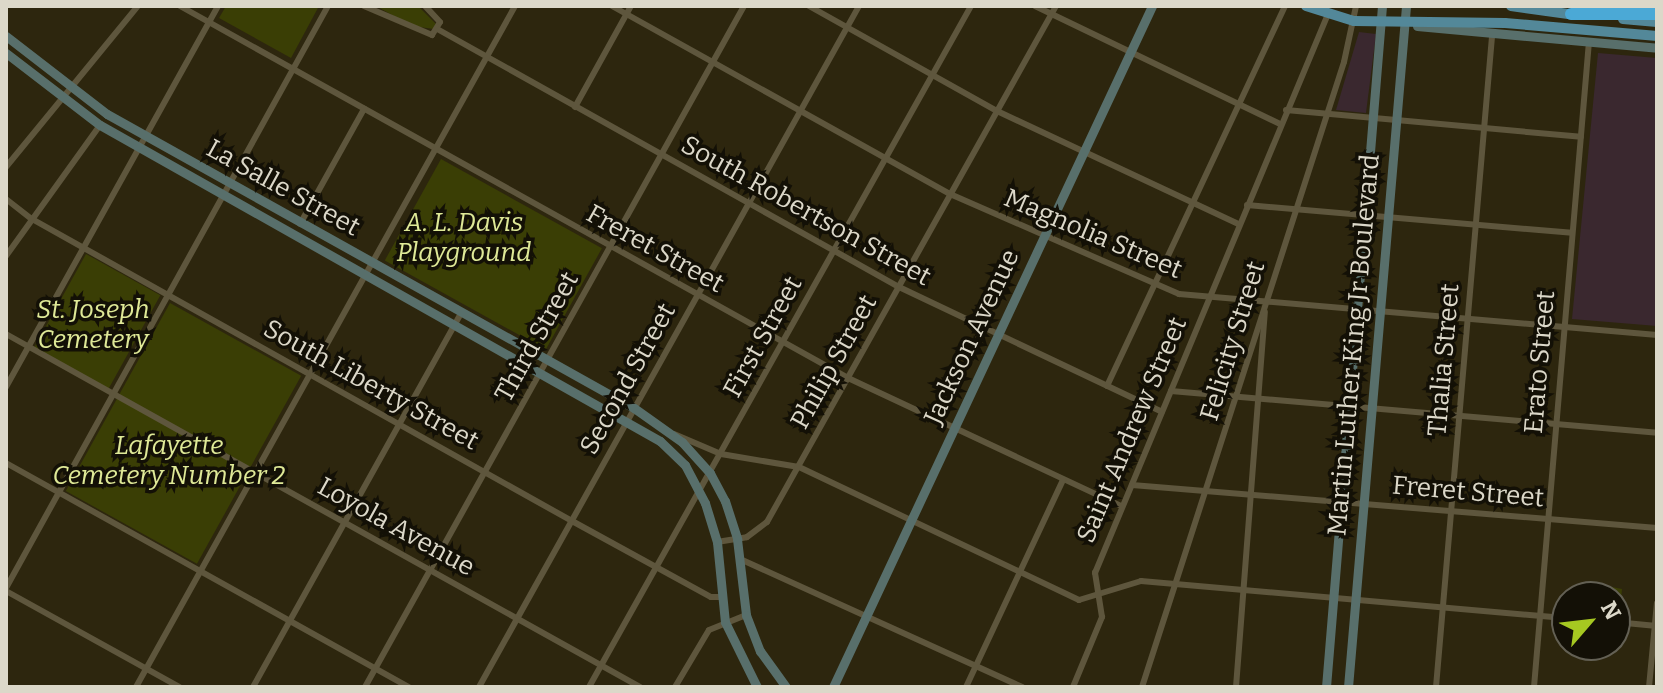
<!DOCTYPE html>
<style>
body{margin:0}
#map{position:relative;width:1663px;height:693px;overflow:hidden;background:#2d260e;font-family:Bitter,serif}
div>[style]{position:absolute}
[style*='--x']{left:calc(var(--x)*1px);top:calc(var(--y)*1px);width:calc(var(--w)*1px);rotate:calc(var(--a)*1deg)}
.commercial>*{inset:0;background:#3a282f}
.green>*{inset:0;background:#3a3e05;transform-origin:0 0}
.street>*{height:6px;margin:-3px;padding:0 3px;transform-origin:3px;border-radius:3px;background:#5e563d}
.secondary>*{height:9px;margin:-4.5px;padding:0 4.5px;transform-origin:4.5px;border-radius:4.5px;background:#586f6b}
.primary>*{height:10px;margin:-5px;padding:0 5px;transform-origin:5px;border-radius:5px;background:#538899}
.highway>*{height:12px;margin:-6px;padding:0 6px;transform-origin:6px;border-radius:6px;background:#4ba9d6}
span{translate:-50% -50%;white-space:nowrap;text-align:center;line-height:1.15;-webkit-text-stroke:7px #131006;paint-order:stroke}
.street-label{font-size:26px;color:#dcd8c9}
.park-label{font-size:26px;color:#dfe997;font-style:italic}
.frame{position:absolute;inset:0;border:8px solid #dcd8c9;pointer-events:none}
.north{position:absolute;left:1551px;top:581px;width:80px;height:80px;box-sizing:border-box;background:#131006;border:2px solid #636054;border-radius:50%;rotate:62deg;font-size:22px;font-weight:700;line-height:32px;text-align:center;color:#dcd8c9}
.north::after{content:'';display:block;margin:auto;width:28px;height:36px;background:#a6c821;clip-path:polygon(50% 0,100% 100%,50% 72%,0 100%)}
</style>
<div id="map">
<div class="commercial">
<i style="clip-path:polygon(1359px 32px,1376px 34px,1366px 113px,1336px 110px)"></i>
<i style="clip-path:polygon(1598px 53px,1657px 58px,1657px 326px,1572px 319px)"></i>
</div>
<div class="green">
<i style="clip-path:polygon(226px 6px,319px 6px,291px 58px,219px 18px)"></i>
<i style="clip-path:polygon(376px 6px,418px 6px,437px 25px,434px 29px,412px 26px)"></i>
<i style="left:441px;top:159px;width:184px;height:116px;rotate:29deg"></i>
<i style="left:86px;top:254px;width:85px;height:110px;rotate:29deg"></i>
<i style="left:170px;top:303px;width:150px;height:215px;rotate:29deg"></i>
<i style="clip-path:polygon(1602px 585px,1622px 589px,1620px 609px,1615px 609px,1615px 597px,1601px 597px)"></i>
</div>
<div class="street">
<i style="--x:180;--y:6;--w:765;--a:29.11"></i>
<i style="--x:848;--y:378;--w:302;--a:25.1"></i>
<i style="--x:364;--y:6;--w:74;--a:23.1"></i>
<i style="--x:432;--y:35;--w:15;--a:-58"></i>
<i style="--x:440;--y:22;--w:22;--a:-133"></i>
<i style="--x:612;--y:6;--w:387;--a:29.1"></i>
<i style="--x:950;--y:194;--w:250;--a:23.6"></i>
<i style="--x:1179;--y:294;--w:480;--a:4.9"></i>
<i style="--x:809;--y:6;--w:215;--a:29.2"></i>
<i style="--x:997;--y:111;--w:266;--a:25.1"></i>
<i style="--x:1035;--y:6;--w:272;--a:25.7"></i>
<i style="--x:439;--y:30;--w:527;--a:29.19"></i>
<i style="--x:899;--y:287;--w:291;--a:25.4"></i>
<i style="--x:575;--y:107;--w:115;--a:-61"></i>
<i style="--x:1286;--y:110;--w:296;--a:5.2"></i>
<i style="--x:6;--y:167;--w:208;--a:-50.7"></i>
<i style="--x:6;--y:199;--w:33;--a:38"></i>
<i style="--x:32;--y:219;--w:619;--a:29.22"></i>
<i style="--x:572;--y:521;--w:158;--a:28.7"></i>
<i style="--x:711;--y:597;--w:9;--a:0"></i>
<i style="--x:1247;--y:205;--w:326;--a:4.9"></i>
<i style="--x:300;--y:224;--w:132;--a:-60.9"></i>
<i style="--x:6;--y:256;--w:161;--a:-54.3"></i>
<i style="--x:6;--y:334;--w:726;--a:29.11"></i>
<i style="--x:1107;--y:386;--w:420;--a:-64.9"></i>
<i style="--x:6;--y:387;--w:436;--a:-60.9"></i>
<i style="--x:1171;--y:391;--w:488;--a:4.9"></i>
<i style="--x:674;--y:434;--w:51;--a:23.1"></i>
<i style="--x:721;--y:454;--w:79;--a:9.5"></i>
<i style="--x:799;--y:467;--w:310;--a:25.4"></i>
<i style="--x:1079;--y:600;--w:65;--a:-17"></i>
<i style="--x:1141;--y:581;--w:428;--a:5"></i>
<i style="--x:6;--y:463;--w:461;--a:29.1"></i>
<i style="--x:1132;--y:485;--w:527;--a:4.68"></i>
<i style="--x:717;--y:542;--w:30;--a:-9"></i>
<i style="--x:747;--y:537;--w:25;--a:-37"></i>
<i style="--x:767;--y:522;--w:591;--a:-60.75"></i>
<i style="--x:740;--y:559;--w:310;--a:24.4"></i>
<i style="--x:6;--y:588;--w:665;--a:-61.05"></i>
<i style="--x:6;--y:591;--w:198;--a:29"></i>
<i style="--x:1615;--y:622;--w:42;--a:5.4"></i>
<i style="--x:136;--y:687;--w:779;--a:-60.9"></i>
<i style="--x:253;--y:687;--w:428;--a:-60.9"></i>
<i style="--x:365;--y:687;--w:779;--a:-60.9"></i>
<i style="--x:479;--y:687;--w:780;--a:-60.84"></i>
<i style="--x:589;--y:687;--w:781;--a:-60.71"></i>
<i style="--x:675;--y:687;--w:66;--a:-59.2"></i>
<i style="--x:709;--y:630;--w:40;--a:-22"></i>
<i style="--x:966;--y:687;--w:229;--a:-64.9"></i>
<i style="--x:1073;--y:687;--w:76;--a:-67.5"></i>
<i style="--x:1102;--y:617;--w:45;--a:-99"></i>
<i style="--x:1095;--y:573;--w:606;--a:-67.37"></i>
<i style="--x:1142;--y:687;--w:657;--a:-72.09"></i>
<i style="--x:1344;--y:62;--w:57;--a:-77.9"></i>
<i style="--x:1236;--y:687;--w:376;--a:-85.6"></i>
<i style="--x:1436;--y:687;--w:653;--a:-85.08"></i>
<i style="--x:1534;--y:687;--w:648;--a:-85.13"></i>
<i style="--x:1649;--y:687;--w:84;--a:-84.6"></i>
</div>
<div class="secondary">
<i style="--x:1417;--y:26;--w:241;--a:5.2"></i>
<i style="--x:6;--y:36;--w:128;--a:37.7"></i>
<i style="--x:107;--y:114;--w:603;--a:29.16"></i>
<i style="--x:634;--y:408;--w:59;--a:35.3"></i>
<i style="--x:682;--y:442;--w:42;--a:47.9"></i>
<i style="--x:710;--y:473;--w:32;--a:62"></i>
<i style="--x:725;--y:501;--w:40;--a:72"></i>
<i style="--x:737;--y:539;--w:77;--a:83.2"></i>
<i style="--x:746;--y:615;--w:39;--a:69"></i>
<i style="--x:760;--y:651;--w:44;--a:54.2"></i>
<i style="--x:6;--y:53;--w:118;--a:37.5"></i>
<i style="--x:100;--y:125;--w:643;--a:29.44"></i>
<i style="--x:660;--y:441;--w:35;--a:44"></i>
<i style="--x:685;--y:465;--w:43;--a:62.2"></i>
<i style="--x:705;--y:503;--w:41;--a:72.9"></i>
<i style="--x:717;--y:542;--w:80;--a:84.3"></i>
<i style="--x:725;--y:622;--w:72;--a:63.8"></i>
<i style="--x:833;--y:687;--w:752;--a:-64.9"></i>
<i style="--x:1326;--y:687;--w:683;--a:-85.3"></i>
<i style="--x:1348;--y:687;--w:683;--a:-85.13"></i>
</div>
<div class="primary">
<i style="--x:1306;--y:6;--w:50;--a:17.4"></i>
<i style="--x:1354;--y:21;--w:151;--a:0.8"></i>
<i style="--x:1505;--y:23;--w:153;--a:4.9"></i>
<i style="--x:1511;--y:6;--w:65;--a:8"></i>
<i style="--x:1623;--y:19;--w:34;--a:5"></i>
</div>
<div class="highway">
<i style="--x:1571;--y:14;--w:86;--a:0"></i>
</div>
<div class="street-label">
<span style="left:283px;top:188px;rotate:29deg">La Salle Street</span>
<span style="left:806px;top:211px;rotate:29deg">South Robertson Street</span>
<span style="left:1093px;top:234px;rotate:23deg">Magnolia Street</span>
<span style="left:655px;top:249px;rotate:29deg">Freret Street</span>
<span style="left:537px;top:337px;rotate:-61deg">Third Street</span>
<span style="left:763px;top:337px;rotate:-61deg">First Street</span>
<span style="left:972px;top:337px;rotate:-65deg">Jackson Avenue</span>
<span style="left:1233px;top:341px;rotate:-73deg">Felicity Street</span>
<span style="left:1354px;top:345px;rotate:-85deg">Martin Luther King Jr Boulevard</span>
<span style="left:1444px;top:360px;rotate:-85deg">Thalia Street</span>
<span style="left:834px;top:362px;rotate:-61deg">Philip Street</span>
<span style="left:1540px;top:362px;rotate:-85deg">Erato Street</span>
<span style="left:628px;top:379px;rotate:-61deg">Second Street</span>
<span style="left:371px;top:385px;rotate:29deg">South Liberty Street</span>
<span style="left:1132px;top:430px;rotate:-67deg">Saint Andrew Street</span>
<span style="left:1468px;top:492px;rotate:5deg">Freret Street</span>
<span style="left:396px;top:527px;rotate:29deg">Loyola Avenue</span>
</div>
<div class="park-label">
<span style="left:464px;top:238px">A. L. Davis<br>Playground</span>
<span style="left:93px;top:325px">St. Joseph<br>Cemetery</span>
<span style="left:169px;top:461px">Lafayette<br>Cemetery Number 2</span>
</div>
<div class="frame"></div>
<div class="north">N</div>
</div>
